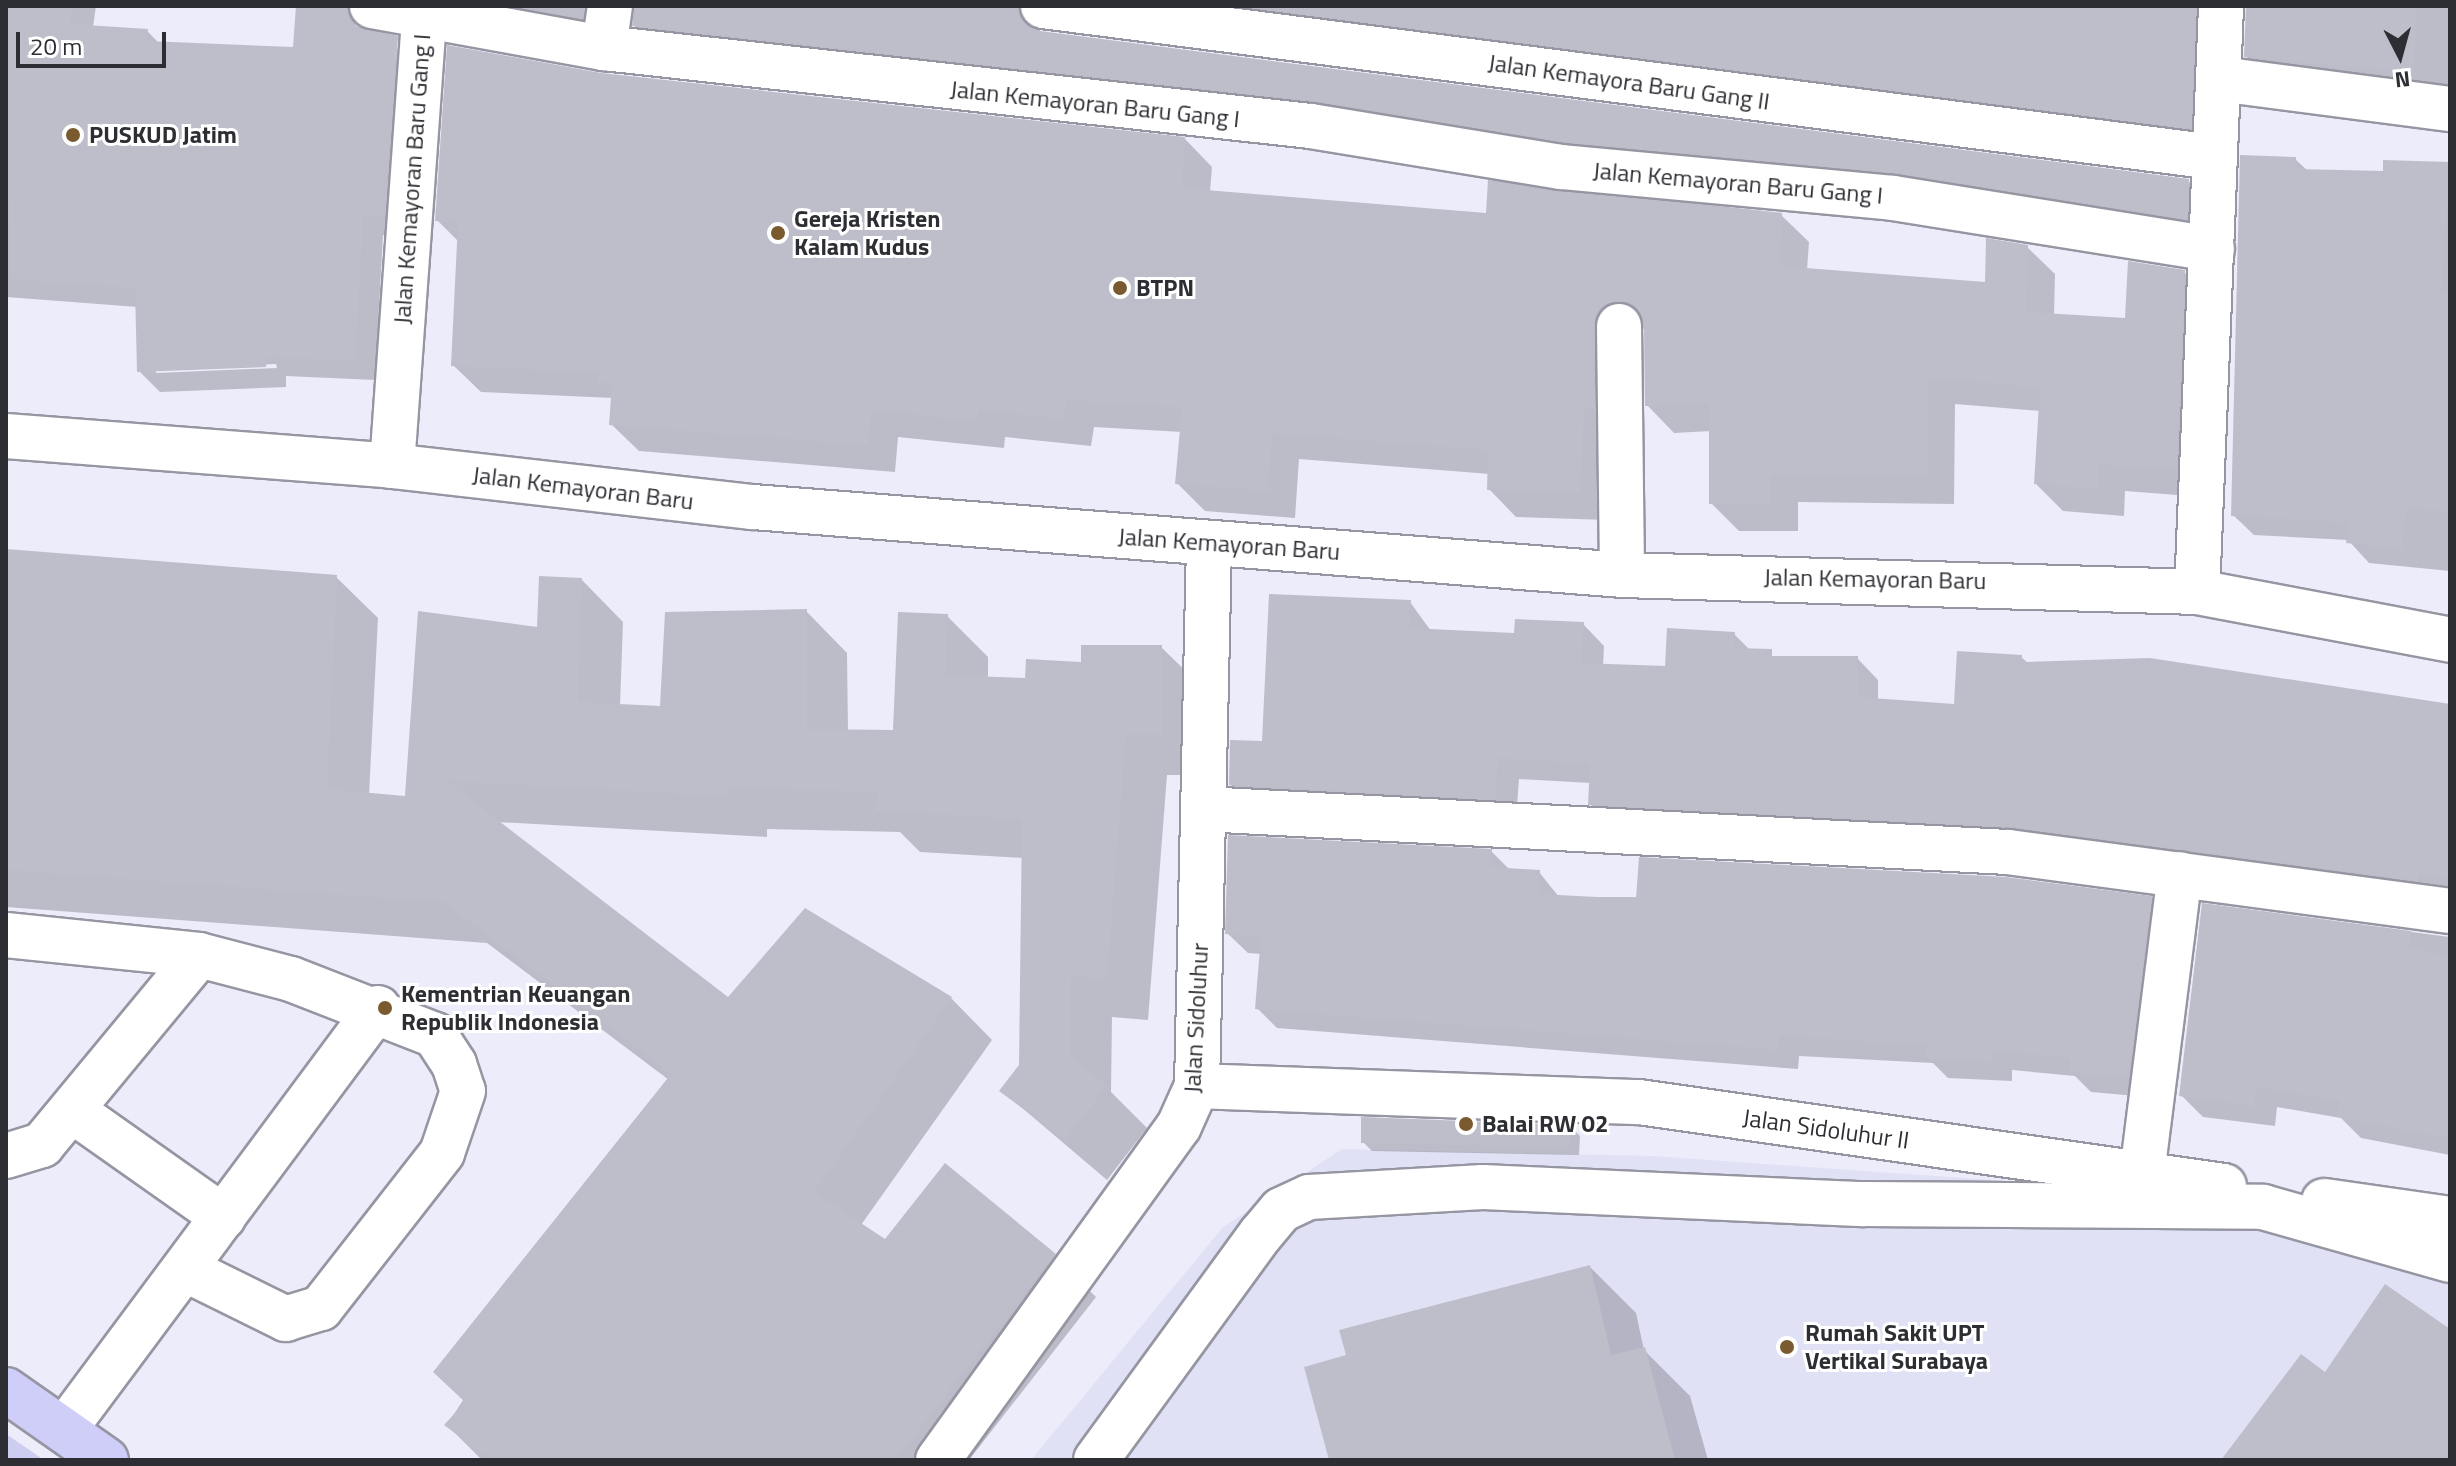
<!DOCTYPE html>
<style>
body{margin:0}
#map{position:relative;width:2456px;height:1466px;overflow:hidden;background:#ececfa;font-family:"Titillium Web",sans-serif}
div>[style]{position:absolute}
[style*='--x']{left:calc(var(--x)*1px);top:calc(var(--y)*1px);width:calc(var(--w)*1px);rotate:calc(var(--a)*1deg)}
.built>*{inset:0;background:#e1e1f6}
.green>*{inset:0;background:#cdcdf1}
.shadow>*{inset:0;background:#0003}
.building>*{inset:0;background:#bebecb}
.roads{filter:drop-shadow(2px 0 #9696a3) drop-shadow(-2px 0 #9696a3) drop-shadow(0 2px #9696a3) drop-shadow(0 -2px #9696a3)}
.minor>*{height:44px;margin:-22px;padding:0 22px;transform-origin:22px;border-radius:22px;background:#fff}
.major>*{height:44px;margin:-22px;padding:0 22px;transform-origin:22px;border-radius:22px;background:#cfcef8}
.dots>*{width:22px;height:22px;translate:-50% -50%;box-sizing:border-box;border:4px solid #fff;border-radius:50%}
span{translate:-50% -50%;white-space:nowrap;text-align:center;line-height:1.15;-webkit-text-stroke:6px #fff;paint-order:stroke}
.street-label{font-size:24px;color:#2d2e33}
.poi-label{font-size:24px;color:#2d2e33;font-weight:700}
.left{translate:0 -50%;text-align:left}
.frame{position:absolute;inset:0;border:8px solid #2d2e33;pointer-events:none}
.north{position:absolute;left:2360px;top:16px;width:80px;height:80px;-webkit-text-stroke:6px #fff;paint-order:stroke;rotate:174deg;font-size:22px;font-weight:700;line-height:32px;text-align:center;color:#2d2e33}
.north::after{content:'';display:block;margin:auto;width:28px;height:36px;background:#2d2e33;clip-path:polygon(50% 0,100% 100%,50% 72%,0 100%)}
.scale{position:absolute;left:16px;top:32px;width:150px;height:36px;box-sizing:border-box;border:4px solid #2d2e33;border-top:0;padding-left:10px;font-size:24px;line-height:28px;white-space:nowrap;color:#2d2e33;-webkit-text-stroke:6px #fff;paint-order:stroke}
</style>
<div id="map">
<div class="built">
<i style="clip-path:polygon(1342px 1149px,1654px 1156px,2047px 1184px,2450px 1246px,2450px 1460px,1031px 1460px,1223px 1227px)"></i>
</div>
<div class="green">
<i style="clip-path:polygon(6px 1434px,44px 1460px,6px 1460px)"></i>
</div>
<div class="shadow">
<i style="clip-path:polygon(evenodd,6px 6px,96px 6px,93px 27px,147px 31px,159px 43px,396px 54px,416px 74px,405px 237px,383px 235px,375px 380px,286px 376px,286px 387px,160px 392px,139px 371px,138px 307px,6px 297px,6px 6px,276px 364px,277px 368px,156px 373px,156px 369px,276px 364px)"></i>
<i style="clip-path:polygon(425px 6px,621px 6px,603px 38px)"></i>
<i style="clip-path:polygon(635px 6px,1051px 6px,1039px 33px,2188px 181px,2209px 201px,2207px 239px,655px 46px,634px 25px)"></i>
<i style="clip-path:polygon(1108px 6px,2228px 6px,2211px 148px)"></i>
<i style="clip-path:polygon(2246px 6px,2450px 6px,2450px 101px,2267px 77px,2246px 56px)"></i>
<i style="clip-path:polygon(1185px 139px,1212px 167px,1210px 192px,1487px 216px,1781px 215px,1809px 242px,1807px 270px,1987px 284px,2027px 247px,2055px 274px,2054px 316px,2127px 320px,2184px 272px,2212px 300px,2204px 497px,2125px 491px,2124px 516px,2063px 511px,2036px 484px,2041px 411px,1955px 404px,1954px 504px,1798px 502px,1798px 531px,1739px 531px,1711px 503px,1711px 431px,1674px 433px,1647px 405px,1646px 328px,1633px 332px,1607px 520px,1516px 517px,1489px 489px,1490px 474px,1299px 459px,1295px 518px,1205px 511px,1177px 483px,1182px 432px,1094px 427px,1091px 446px,1005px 437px,1004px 448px,898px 437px,895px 472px,639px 451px,611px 424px,613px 398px,481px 392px,453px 365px,459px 242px,437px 220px)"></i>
<i style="clip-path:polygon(2295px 159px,2308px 171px,2385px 173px,2385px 162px,2450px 164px,2450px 571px,2369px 563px,2348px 540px,2254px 535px,2233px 515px)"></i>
<i style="clip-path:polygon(6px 551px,336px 577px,378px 618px,369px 795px,407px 798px,582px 580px,623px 622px,620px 706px,662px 708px,806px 611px,847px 653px,848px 732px,895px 732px,947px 616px,988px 657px,988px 679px,1027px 680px,1161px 647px,1203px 688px,1203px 775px,1167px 775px,1148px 1020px,1112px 1017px,1111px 1092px,1147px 1128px,1107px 1180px,1002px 1091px,1021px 1066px,1024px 858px,920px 852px,900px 832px,767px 829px,767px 837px,497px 822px,728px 1000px,951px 998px,992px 1040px,861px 1225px,885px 1242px,1054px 1256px,1096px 1297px,969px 1460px,482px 1460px,447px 1425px,669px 1080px,487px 943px,6px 907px)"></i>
<i style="clip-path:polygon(1410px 602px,1431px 631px,1516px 636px,1583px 624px,1604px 646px,1603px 666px,1667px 669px,1734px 634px,1751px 651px,1778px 658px,1857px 658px,1878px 680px,1878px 701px,1956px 706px,2021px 657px,2029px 664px,2450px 706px,2450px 904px,1612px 825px,1590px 804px,1591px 783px,1519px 779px,1516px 820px,1252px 806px,1231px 785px)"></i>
<i style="clip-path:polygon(1491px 851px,1510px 870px,1539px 872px,1559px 897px,2151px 898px,2171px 918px,2148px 1097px,2091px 1092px,2075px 1076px,2012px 1070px,2012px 1081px,1948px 1078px,1933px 1063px,1799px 1056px,1798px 1069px,1277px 1028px,1257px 1008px,1262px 954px,1248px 953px,1227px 933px)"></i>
<i style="clip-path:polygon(2203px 905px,2450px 937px,2450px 1155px,2361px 1138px,2341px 1118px,2277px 1107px,2275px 1126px,2203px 1117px,2181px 1095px)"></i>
<i style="clip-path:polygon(1571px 1127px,1580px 1136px,1579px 1155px,1372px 1151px,1363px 1142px)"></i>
<i style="clip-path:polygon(1590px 1267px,1636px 1313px,1644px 1350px,1690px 1396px,1708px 1460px,1329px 1460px,1348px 1357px)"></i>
</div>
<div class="building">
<i style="clip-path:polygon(6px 6px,73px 6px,70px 24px,148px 29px,147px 41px,293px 47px,296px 6px,348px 6px,356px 26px,398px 36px,385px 217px,363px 216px,355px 361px,267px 357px,266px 367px,137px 372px,135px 288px,10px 279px)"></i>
<i style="clip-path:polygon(512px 6px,585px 6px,583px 19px)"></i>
<i style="clip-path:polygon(634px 6px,1019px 6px,1027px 25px,1040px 31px,2189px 179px,2187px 220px,1895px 173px,1564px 142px,1314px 101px,632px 26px)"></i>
<i style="clip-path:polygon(1238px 6px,2196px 6px,2191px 129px)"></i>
<i style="clip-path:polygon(2246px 6px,2416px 6px,2414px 73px,2244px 57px)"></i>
<i style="clip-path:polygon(447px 45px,601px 73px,1185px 137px,1182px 188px,1486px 213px,1488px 180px,1782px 213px,1780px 266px,1985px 282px,1986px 238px,2028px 245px,2027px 312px,2125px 318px,2128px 261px,2185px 270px,2177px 470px,2099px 464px,2097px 489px,2034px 484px,2040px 387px,1929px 378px,1927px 477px,1771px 475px,1771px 504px,1709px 504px,1709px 404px,1645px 406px,1644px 325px,1640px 313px,1619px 301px,1606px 305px,1594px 326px,1595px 408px,1584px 408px,1580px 493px,1487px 490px,1488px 450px,1272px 433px,1268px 491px,1175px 484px,1182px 407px,1067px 400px,1064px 419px,978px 410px,977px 421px,871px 410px,868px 445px,609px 425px,612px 384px,598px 382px,599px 372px,451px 366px,458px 222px,435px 221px)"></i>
<i style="clip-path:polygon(2240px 155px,2296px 157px,2296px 169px,2383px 171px,2383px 160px,2450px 162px,2441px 293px,2450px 294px,2450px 512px,2406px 508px,2402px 549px,2346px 543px,2348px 522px,2231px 516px)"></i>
<i style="clip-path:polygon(6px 549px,337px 575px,327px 789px,405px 796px,418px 611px,537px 627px,539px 576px,582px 578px,578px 702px,660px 706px,665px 612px,807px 609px,807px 729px,893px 730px,898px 612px,948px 614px,945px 675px,1025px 678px,1026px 659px,1081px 662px,1081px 645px,1162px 645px,1162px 734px,1126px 734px,1107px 979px,1071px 976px,1070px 1058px,1107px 1085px,1065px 1140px,999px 1091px,1019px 1065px,1022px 819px,876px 811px,877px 792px,726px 788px,726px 796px,447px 781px,728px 997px,805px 908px,952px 997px,814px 1192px,885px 1239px,945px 1163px,1056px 1254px,895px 1460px,491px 1460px,444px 1425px,465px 1402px,433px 1372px,671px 1074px,443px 902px,6px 870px)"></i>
<i style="clip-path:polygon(1269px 594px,1411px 600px,1409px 628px,1514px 633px,1515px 619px,1584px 622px,1581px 663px,1665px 666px,1667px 628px,1735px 632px,1734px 648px,1772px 649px,1772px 656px,1858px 656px,1858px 697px,1954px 704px,1957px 651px,2022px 655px,2022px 662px,2150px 658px,2450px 704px,2450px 879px,2419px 874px,2418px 881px,2009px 827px,1588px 805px,1590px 763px,1498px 758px,1495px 800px,1229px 785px,1230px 740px,1262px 741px)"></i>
<i style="clip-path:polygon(1228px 835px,1492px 849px,1491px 867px,1540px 870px,1539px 894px,1636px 899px,1639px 857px,2006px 877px,2152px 896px,2129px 1078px,2069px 1072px,2070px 1058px,1993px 1051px,1992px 1062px,1926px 1059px,1926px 1045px,1779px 1036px,1779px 1050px,1255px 1009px,1261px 936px,1225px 934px)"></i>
<i style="clip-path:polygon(2202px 903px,2411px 931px,2409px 948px,2450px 956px,2450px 1138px,2337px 1117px,2340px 1101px,2256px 1087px,2254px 1106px,2179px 1096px)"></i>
<i style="clip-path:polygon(1361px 1117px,1571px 1125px,1571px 1147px,1361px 1143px)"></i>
<i style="clip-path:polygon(1590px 1265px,1611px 1355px,1645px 1347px,1675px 1460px,1329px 1460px,1304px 1367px,1346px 1355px,1339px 1330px)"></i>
<i style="clip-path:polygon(2385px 1284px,2450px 1329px,2450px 1460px,2221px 1460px,2301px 1354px,2325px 1372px)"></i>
</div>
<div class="roads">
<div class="minor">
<i style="--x:372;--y:6;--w:236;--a:10.3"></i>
<i style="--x:604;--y:48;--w:711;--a:6.3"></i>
<i style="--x:1311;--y:126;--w:253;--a:9.3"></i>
<i style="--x:1561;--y:167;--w:333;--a:5.3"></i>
<i style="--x:1893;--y:198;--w:323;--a:9.1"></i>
<i style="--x:1043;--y:6;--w:1181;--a:7.35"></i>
<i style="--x:604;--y:48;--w:42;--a:-81.9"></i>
<i style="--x:2219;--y:79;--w:233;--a:7.4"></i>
<i style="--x:1619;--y:326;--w:249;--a:89.3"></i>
<i style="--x:6;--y:436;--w:387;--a:4.4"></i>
<i style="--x:392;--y:466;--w:363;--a:6.5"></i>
<i style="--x:753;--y:507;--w:872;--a:4.47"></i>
<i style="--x:1622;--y:575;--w:575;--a:1.69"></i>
<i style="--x:2197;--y:592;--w:258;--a:10.7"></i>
<i style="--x:392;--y:466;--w:450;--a:-85.9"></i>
<i style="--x:2197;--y:592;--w:586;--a:-87.65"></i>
<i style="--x:1203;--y:809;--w:806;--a:3.06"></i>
<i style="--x:2008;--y:852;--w:446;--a:7.6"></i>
<i style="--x:6;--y:935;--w:194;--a:5.9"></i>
<i style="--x:199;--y:955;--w:95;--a:14.6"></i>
<i style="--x:291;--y:979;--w:155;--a:21.3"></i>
<i style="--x:435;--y:1035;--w:35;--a:57"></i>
<i style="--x:454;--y:1064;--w:28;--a:72"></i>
<i style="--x:463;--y:1091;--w:65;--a:108.7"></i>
<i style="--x:442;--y:1153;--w:197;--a:128"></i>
<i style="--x:321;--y:1308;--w:37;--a:163"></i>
<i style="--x:286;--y:1319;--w:113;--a:-153.7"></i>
<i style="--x:1197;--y:1086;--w:442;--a:2.1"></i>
<i style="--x:1639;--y:1102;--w:591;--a:8.17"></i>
<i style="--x:73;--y:1111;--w:184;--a:35.2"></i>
<i style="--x:6;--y:1156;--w:38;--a:-17"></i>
<i style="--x:42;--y:1145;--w:246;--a:-50.4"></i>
<i style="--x:2142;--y:1174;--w:302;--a:-82.8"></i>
<i style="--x:2324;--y:1201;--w:127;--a:8.1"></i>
<i style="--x:64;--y:1430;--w:526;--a:-53.35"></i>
<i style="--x:938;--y:1460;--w:412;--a:-54.2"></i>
<i style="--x:1179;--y:1126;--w:44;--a:-65.8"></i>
<i style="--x:1197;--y:1086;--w:543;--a:-88.73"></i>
<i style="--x:1096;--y:1460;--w:280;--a:-53.9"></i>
<i style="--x:1261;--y:1234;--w:31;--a:-50"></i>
<i style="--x:1281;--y:1210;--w:31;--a:-25"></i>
<i style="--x:1309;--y:1197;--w:174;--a:-3.3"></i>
<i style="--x:1483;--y:1187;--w:381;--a:2.6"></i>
<i style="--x:1864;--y:1204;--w:399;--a:0.4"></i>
<i style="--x:2263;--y:1207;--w:194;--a:15.8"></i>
</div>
<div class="major">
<i style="--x:6;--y:1390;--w:122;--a:35"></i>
</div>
</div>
<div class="dots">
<i style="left:73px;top:135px;background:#795b2f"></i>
<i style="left:778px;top:233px;background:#795b2f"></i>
<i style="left:1120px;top:288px;background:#795b2f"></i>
<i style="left:385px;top:1008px;background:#795b2f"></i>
<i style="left:1466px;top:1124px;background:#795b2f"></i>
<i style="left:1787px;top:1347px;background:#795b2f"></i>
</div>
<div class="street-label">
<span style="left:1629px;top:82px;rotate:8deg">Jalan Kemayora Baru Gang II</span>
<span style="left:1095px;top:104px;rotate:6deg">Jalan Kemayoran Baru Gang I</span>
<span style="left:412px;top:179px;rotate:-86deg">Jalan Kemayoran Baru Gang I</span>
<span style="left:1738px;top:183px;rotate:5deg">Jalan Kemayoran Baru Gang I</span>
<span style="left:583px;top:488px;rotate:7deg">Jalan Kemayoran Baru</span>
<span style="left:1229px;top:544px;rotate:4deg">Jalan Kemayoran Baru</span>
<span style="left:1875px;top:579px;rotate:1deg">Jalan Kemayoran Baru</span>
<span style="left:1196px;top:1018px;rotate:-87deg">Jalan Sidoluhur</span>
<span style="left:1826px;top:1129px;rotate:8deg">Jalan Sidoluhur II</span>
</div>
<div class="poi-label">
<span class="left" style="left:89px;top:135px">PUSKUD Jatim</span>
<span class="left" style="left:794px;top:233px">Gereja Kristen<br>Kalam Kudus</span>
<span class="left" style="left:1136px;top:288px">BTPN</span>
<span class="left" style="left:401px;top:1008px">Kementrian Keuangan<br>Republik Indonesia</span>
<span class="left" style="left:1482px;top:1124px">Balai RW 02</span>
<span class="left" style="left:1805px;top:1347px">Rumah Sakit UPT<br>Vertikal Surabaya</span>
</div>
<div class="frame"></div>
<div class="north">N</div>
<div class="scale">20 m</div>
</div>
